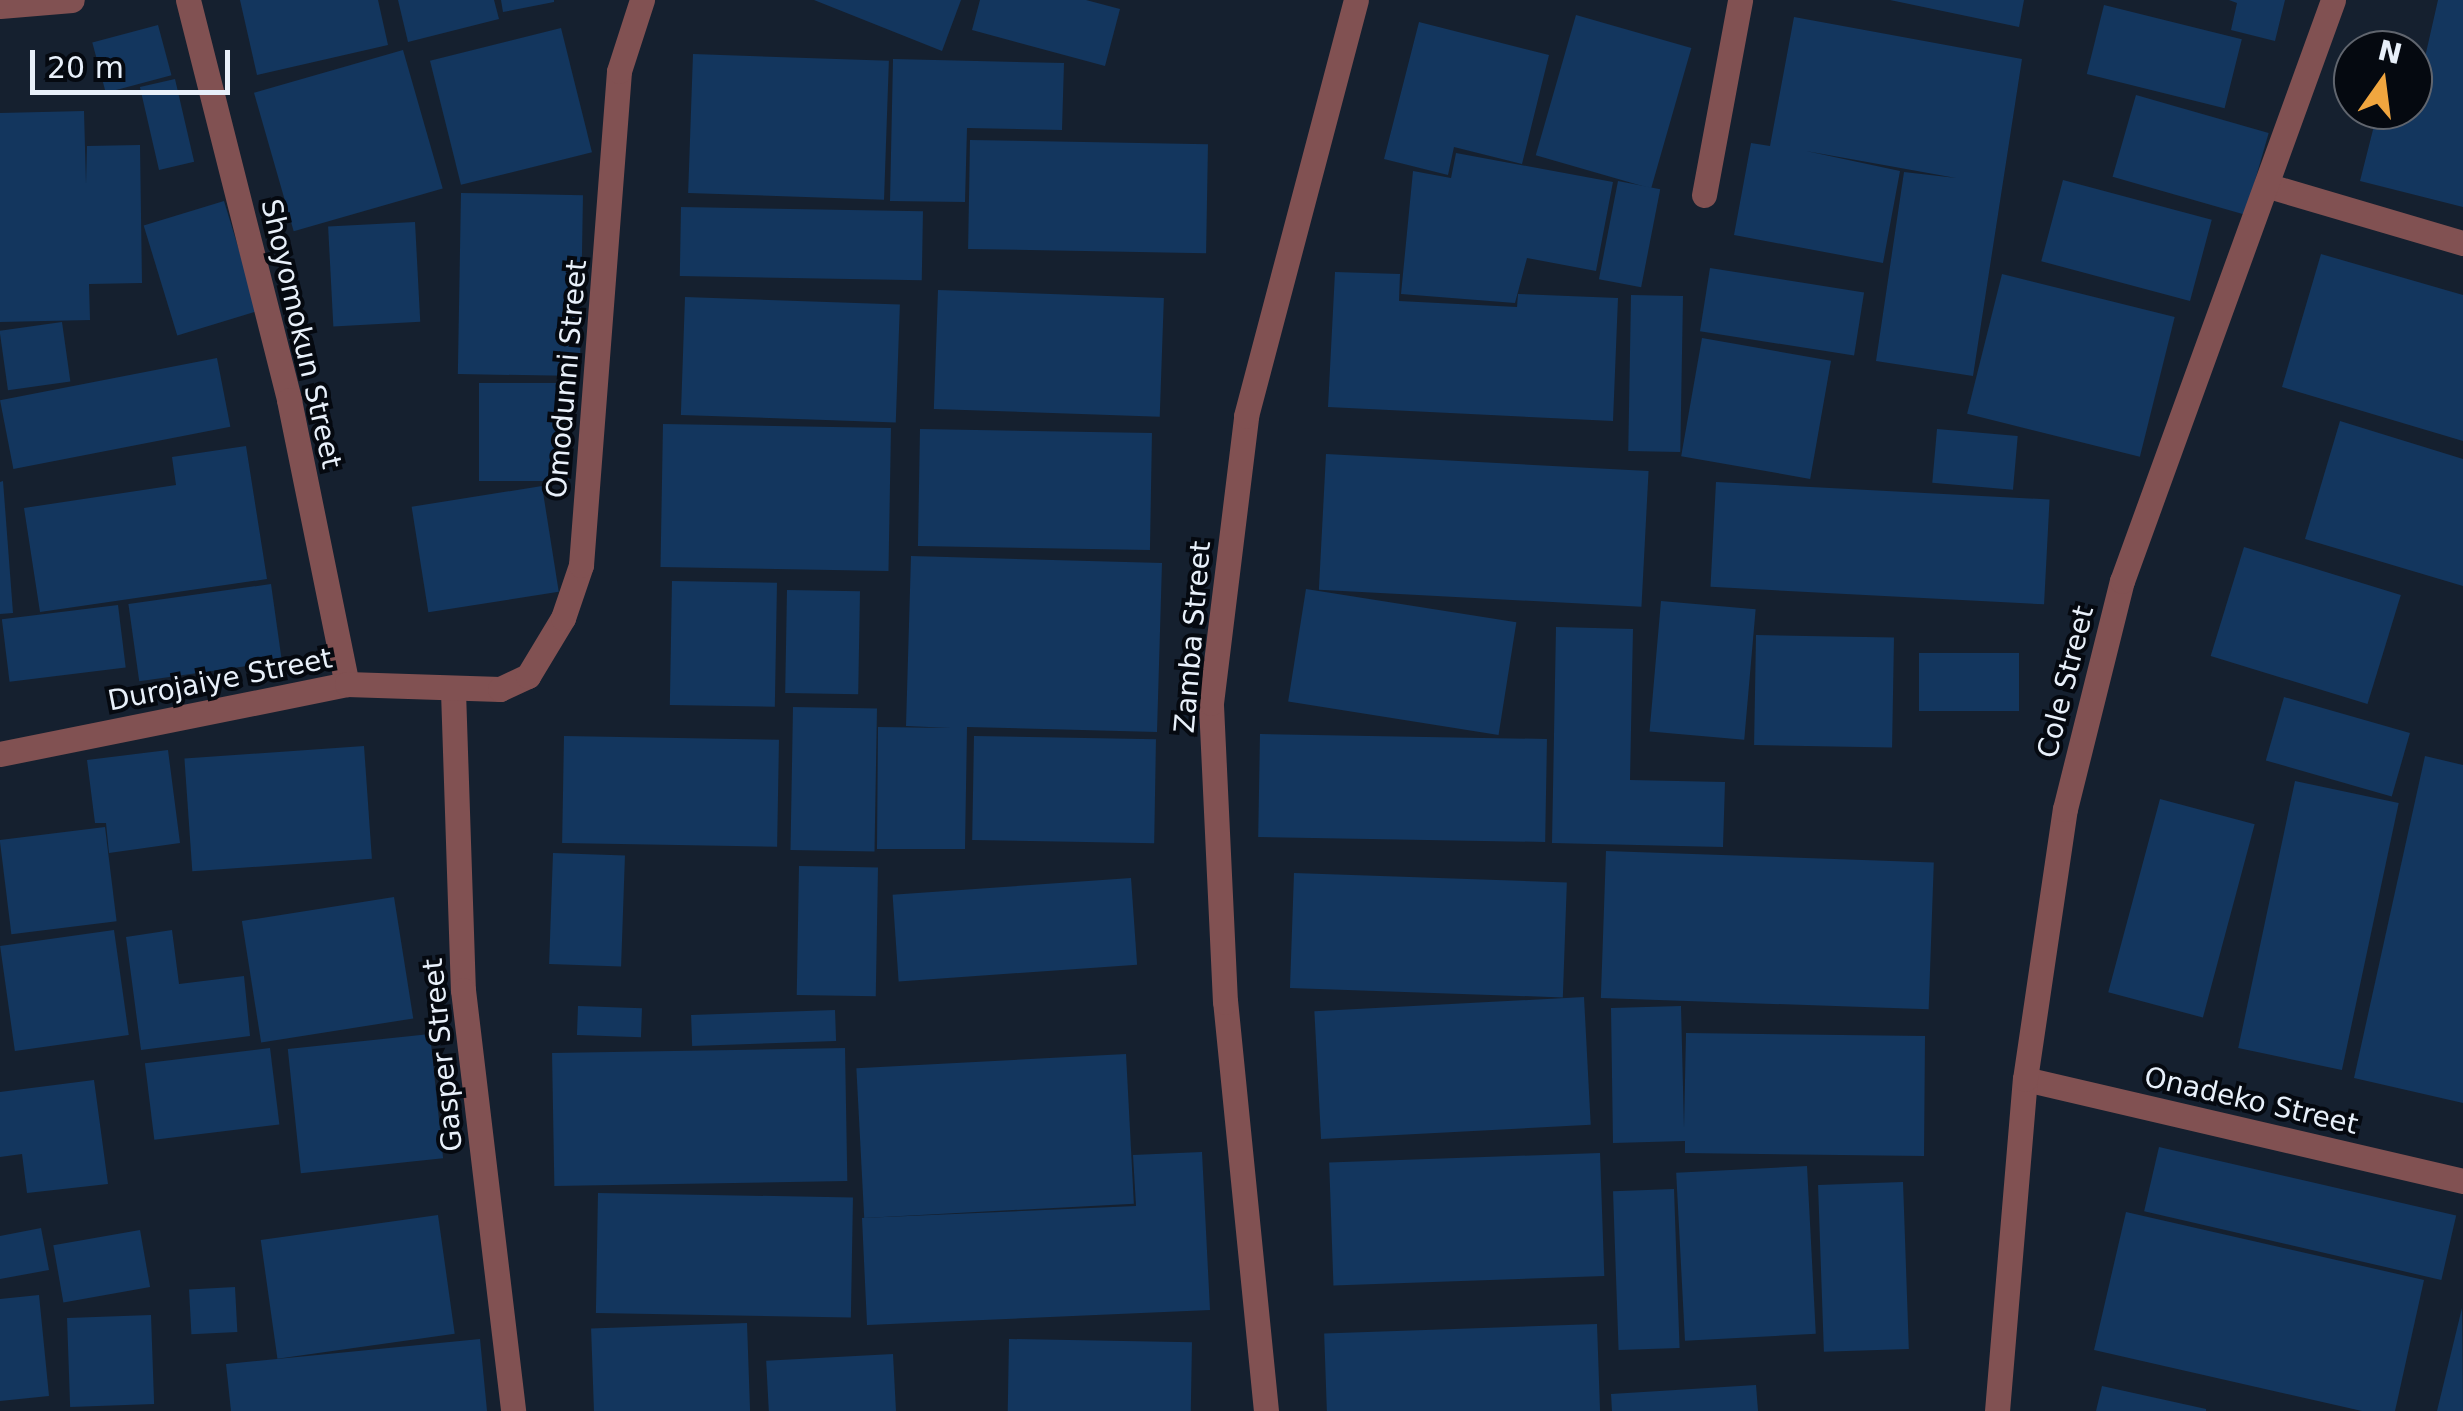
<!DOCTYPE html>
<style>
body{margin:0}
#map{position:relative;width:2463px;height:1411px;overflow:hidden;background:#15202f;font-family:"DejaVu Sans",sans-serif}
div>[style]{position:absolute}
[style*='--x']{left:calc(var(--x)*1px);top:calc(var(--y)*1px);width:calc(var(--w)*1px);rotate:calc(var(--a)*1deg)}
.building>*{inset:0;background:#13365e;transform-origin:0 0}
.street>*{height:25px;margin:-12.5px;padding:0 12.5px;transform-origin:12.5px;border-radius:12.5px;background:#815152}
span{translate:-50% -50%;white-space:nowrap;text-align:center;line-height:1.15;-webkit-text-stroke:8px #050910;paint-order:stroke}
.street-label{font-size:28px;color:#e8f0fa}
.north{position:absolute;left:2333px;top:30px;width:100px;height:100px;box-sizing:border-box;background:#050910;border:2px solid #60656e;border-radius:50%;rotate:14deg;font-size:28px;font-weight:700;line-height:40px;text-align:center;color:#e8f0fa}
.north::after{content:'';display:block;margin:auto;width:35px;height:45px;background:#f1a63f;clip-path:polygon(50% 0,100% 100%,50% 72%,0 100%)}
.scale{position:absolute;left:30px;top:50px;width:200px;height:45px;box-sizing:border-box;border:5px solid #e8f0fa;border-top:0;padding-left:12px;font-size:30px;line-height:35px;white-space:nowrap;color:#e8f0fa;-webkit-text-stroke:8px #050910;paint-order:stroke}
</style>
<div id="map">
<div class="building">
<i style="clip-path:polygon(240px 0,378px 0,388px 45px,257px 75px)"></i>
<i style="clip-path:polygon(398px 0,494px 0,499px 19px,408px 42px)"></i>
<i style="clip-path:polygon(501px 0,554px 0,554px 2px,503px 12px)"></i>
<i style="clip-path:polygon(814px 0,961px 0,942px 51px)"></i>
<i style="clip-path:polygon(980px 0,1086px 0,1120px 9px,1105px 66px,972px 30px)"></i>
<i style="clip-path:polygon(1890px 0,2024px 0,2019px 27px)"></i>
<i style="clip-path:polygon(2229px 0,2285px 0,2275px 41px,2231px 30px,2237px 3px)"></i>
<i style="clip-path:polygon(2438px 0,2463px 0,2463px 207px,2360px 181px,2378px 110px,2413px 110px)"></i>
<i style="left:2104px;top:5px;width:142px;height:71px;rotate:14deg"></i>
<i style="left:1576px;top:15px;width:120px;height:146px;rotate:16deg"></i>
<i style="clip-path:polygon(1794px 17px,2022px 59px,1973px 376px,1876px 361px,1904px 172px,1956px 178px,1806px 151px,1900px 171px,1883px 263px,1734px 235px,1751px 143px,1770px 146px)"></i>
<i style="clip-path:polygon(1419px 22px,1549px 55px,1522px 164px,1454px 147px,1448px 175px,1384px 159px)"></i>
<i style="left:158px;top:25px;width:52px;height:68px;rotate:75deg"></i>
<i style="left:561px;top:28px;width:128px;height:135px;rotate:76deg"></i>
<i style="left:403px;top:50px;width:144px;height:155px;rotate:74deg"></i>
<i style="left:693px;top:54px;width:196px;height:139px;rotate:2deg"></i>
<i style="clip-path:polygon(893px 59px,1064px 63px,1062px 130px,967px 128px,965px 202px,890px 201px)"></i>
<i style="left:175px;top:79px;width:85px;height:36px;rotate:77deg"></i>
<i style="left:2136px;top:95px;width:138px;height:85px;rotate:16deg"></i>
<i style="clip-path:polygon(84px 111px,86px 184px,87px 146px,140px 145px,142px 283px,89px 284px,90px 320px,0 322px,0 113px)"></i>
<i style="left:970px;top:140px;width:238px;height:109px;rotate:1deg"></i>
<i style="clip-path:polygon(1456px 153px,1613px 182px,1596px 271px,1527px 258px,1515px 303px,1401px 294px,1413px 171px,1451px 178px)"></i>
<i style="left:2063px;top:180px;width:154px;height:84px;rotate:15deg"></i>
<i style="left:1618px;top:181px;width:43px;height:100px;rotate:11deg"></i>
<i style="left:461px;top:193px;width:122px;height:181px;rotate:1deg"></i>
<i style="left:224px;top:201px;width:115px;height:84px;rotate:73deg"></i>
<i style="left:681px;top:207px;width:242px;height:69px;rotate:1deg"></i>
<i style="left:415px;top:222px;width:100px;height:87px;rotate:87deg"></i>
<i style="clip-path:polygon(2321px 254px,2463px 295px,2463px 441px,2282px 387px)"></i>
<i style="left:1710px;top:268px;width:156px;height:64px;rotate:9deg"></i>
<i style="clip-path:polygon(1335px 272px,1400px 274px,1399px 301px,1517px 307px,1518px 294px,1618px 298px,1613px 421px,1328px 407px)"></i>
<i style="left:2002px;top:274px;width:178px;height:144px;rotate:14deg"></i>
<i style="left:938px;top:290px;width:226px;height:119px;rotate:2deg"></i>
<i style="left:1631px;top:295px;width:52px;height:156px;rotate:1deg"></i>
<i style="left:685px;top:297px;width:215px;height:118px;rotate:2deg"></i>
<i style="left:62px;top:322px;width:60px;height:63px;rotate:82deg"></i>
<i style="left:1702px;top:338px;width:131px;height:120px;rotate:10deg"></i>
<i style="left:217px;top:358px;width:70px;height:221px;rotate:79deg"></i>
<i style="left:479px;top:383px;width:90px;height:98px"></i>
<i style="clip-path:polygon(2340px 421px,2463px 459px,2463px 586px,2305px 539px)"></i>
<i style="left:663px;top:424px;width:228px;height:143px;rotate:1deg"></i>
<i style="left:920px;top:429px;width:232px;height:117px;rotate:1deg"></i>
<i style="left:1937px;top:429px;width:81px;height:54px;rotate:5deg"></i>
<i style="clip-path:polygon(246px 446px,267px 579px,40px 612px,24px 508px,176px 485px,172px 457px)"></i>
<i style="left:1326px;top:454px;width:323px;height:136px;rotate:3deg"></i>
<i style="clip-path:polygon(3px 481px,13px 613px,0 614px,0 482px)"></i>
<i style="left:1716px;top:482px;width:334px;height:105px;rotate:3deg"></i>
<i style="left:542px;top:486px;width:107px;height:132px;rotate:81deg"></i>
<i style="left:2244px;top:547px;width:164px;height:114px;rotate:17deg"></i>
<i style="clip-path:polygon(911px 556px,1162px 563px,1157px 732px,967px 727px,965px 849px,877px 849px,878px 727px,951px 728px,906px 726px)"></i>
<i style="left:672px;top:581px;width:105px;height:124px;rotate:1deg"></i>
<i style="left:271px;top:584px;width:78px;height:144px;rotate:82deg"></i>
<i style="left:1306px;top:589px;width:213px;height:114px;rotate:9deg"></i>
<i style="left:787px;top:590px;width:73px;height:103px;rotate:1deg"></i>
<i style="left:1661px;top:601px;width:95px;height:131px;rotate:5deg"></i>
<i style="left:118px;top:605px;width:63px;height:117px;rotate:83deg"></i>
<i style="clip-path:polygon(1556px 627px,1633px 629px,1630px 780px,1725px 782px,1723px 847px,1552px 843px)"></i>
<i style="left:1756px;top:635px;width:138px;height:110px;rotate:1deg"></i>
<i style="left:1919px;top:653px;width:100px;height:58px"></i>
<i style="left:2284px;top:697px;width:131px;height:66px;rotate:16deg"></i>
<i style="left:793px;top:707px;width:84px;height:143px;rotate:1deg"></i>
<i style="left:1260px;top:734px;width:287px;height:103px;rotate:1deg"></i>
<i style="left:564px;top:736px;width:215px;height:107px;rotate:1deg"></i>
<i style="left:974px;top:736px;width:182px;height:104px;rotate:1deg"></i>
<i style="left:364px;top:746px;width:113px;height:180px;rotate:86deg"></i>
<i style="clip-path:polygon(168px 750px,180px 843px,109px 853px,106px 823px,95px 823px,87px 760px)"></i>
<i style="clip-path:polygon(2425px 756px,2463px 765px,2463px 1103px,2354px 1078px)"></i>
<i style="left:2295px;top:781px;width:106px;height:273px;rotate:12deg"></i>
<i style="left:2160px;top:799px;width:98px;height:200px;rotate:15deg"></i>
<i style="left:105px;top:827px;width:95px;height:106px;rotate:83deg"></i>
<i style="left:1606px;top:851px;width:328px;height:147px;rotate:2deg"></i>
<i style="left:553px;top:853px;width:72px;height:111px;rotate:2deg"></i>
<i style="left:799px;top:866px;width:79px;height:129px;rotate:1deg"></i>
<i style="left:1294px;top:873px;width:273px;height:115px;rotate:2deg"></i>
<i style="left:1131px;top:878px;width:87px;height:239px;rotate:86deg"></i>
<i style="left:394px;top:897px;width:123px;height:154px;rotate:81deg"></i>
<i style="left:114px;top:930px;width:106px;height:115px;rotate:82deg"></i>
<i style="clip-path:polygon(172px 930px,179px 984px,244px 976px,250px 1036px,141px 1050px,126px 937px)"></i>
<i style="left:1584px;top:997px;width:128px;height:270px;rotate:87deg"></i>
<i style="left:578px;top:1006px;width:64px;height:29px;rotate:2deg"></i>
<i style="clip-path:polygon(1681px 1006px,1684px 1128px,1686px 1033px,1925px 1036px,1924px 1156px,1685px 1153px,1685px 1141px,1613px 1143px,1611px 1008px)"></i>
<i style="left:835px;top:1010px;width:31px;height:144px;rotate:88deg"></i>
<i style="left:430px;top:1034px;width:125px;height:143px;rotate:84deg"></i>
<i style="left:270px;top:1048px;width:77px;height:126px;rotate:83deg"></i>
<i style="left:845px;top:1048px;width:133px;height:293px;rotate:89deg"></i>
<i style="left:1126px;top:1054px;width:150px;height:270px;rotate:87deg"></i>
<i style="clip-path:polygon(94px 1080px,108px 1184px,27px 1193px,22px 1154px,0 1157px,0 1092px)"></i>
<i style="left:2159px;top:1147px;width:305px;height:66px;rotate:13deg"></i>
<i style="clip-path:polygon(1202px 1152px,1210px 1310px,867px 1325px,862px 1218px,1136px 1206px,1133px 1155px)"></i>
<i style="left:1600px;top:1153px;width:123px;height:271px;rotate:88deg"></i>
<i style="left:1807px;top:1166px;width:168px;height:131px;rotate:87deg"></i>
<i style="left:1903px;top:1182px;width:167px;height:85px;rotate:88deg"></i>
<i style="left:1674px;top:1189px;width:159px;height:61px;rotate:88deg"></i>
<i style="left:598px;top:1193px;width:255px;height:120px;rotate:1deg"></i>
<i style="clip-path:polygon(2126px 1212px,2424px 1280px,2395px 1411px,2362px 1411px,2094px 1350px)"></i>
<i style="left:438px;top:1215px;width:120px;height:179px;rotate:82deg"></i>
<i style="clip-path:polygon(41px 1228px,49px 1270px,0 1279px,0 1236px)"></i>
<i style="left:140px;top:1230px;width:58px;height:88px;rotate:80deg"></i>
<i style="left:235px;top:1287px;width:45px;height:46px;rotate:87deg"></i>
<i style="clip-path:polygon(39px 1295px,49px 1396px,0 1401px,0 1299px)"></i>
<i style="clip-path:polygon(2462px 1308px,2463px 1411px,2437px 1411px)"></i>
<i style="left:151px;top:1315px;width:89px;height:84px;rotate:88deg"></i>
<i style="left:747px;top:1323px;width:88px;height:156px;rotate:88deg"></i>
<i style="left:1597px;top:1324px;width:87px;height:273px;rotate:88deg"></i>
<i style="clip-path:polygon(480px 1339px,487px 1411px,231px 1411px,226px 1364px)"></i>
<i style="left:1009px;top:1339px;width:183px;height:72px;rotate:1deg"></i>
<i style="left:893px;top:1354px;width:57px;height:127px;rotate:87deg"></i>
<i style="clip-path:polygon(1756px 1385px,1758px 1411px,1612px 1411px,1611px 1394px)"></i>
<i style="clip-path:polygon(2102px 1386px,2206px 1409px,2206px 1411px,2096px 1411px)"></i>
</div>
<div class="street">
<i style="--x:188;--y:0;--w:413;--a:75.8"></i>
<i style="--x:289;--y:400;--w:290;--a:78.5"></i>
<i style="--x:0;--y:6;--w:72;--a:-4.8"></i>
<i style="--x:2269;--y:186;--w:202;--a:16.4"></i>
<i style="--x:1704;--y:195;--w:198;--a:-79.5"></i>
<i style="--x:453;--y:691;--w:299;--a:88.1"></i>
<i style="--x:463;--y:990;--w:424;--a:83.2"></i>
<i style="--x:0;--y:754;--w:354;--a:-11.4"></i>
<i style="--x:347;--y:684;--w:153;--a:1.9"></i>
<i style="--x:500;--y:689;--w:31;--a:-25"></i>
<i style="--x:528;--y:676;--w:68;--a:-58.9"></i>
<i style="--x:563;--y:618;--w:56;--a:-71.2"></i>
<i style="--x:581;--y:565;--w:495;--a:-85.6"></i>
<i style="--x:619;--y:71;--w:75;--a:-72.1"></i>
<i style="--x:2025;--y:1079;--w:450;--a:13.1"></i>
<i style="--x:1266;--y:1411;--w:411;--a:-95.7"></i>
<i style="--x:1225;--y:1002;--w:299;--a:-92.7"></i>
<i style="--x:1211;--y:703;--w:289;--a:-83"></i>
<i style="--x:1246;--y:416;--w:430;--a:-75.2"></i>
<i style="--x:1997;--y:1411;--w:333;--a:-85.2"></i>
<i style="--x:2025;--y:1079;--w:273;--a:-81.6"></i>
<i style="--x:2065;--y:809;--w:235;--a:-76"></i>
<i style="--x:2122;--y:581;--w:618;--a:-70.04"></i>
</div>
<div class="street-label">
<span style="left:301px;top:334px;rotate:77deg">Shoyomokun Street</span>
<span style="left:567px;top:379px;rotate:-85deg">Omodunni Street</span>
<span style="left:1193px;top:637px;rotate:-85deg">Zamba Street</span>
<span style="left:220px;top:680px;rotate:-11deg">Durojaiye Street</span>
<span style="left:2066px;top:682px;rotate:-76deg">Cole Street</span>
<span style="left:443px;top:1055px;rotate:-96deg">Gasper Street</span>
<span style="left:2251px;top:1101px;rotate:13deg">Onadeko Street</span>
</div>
<div class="north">N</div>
<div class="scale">20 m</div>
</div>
